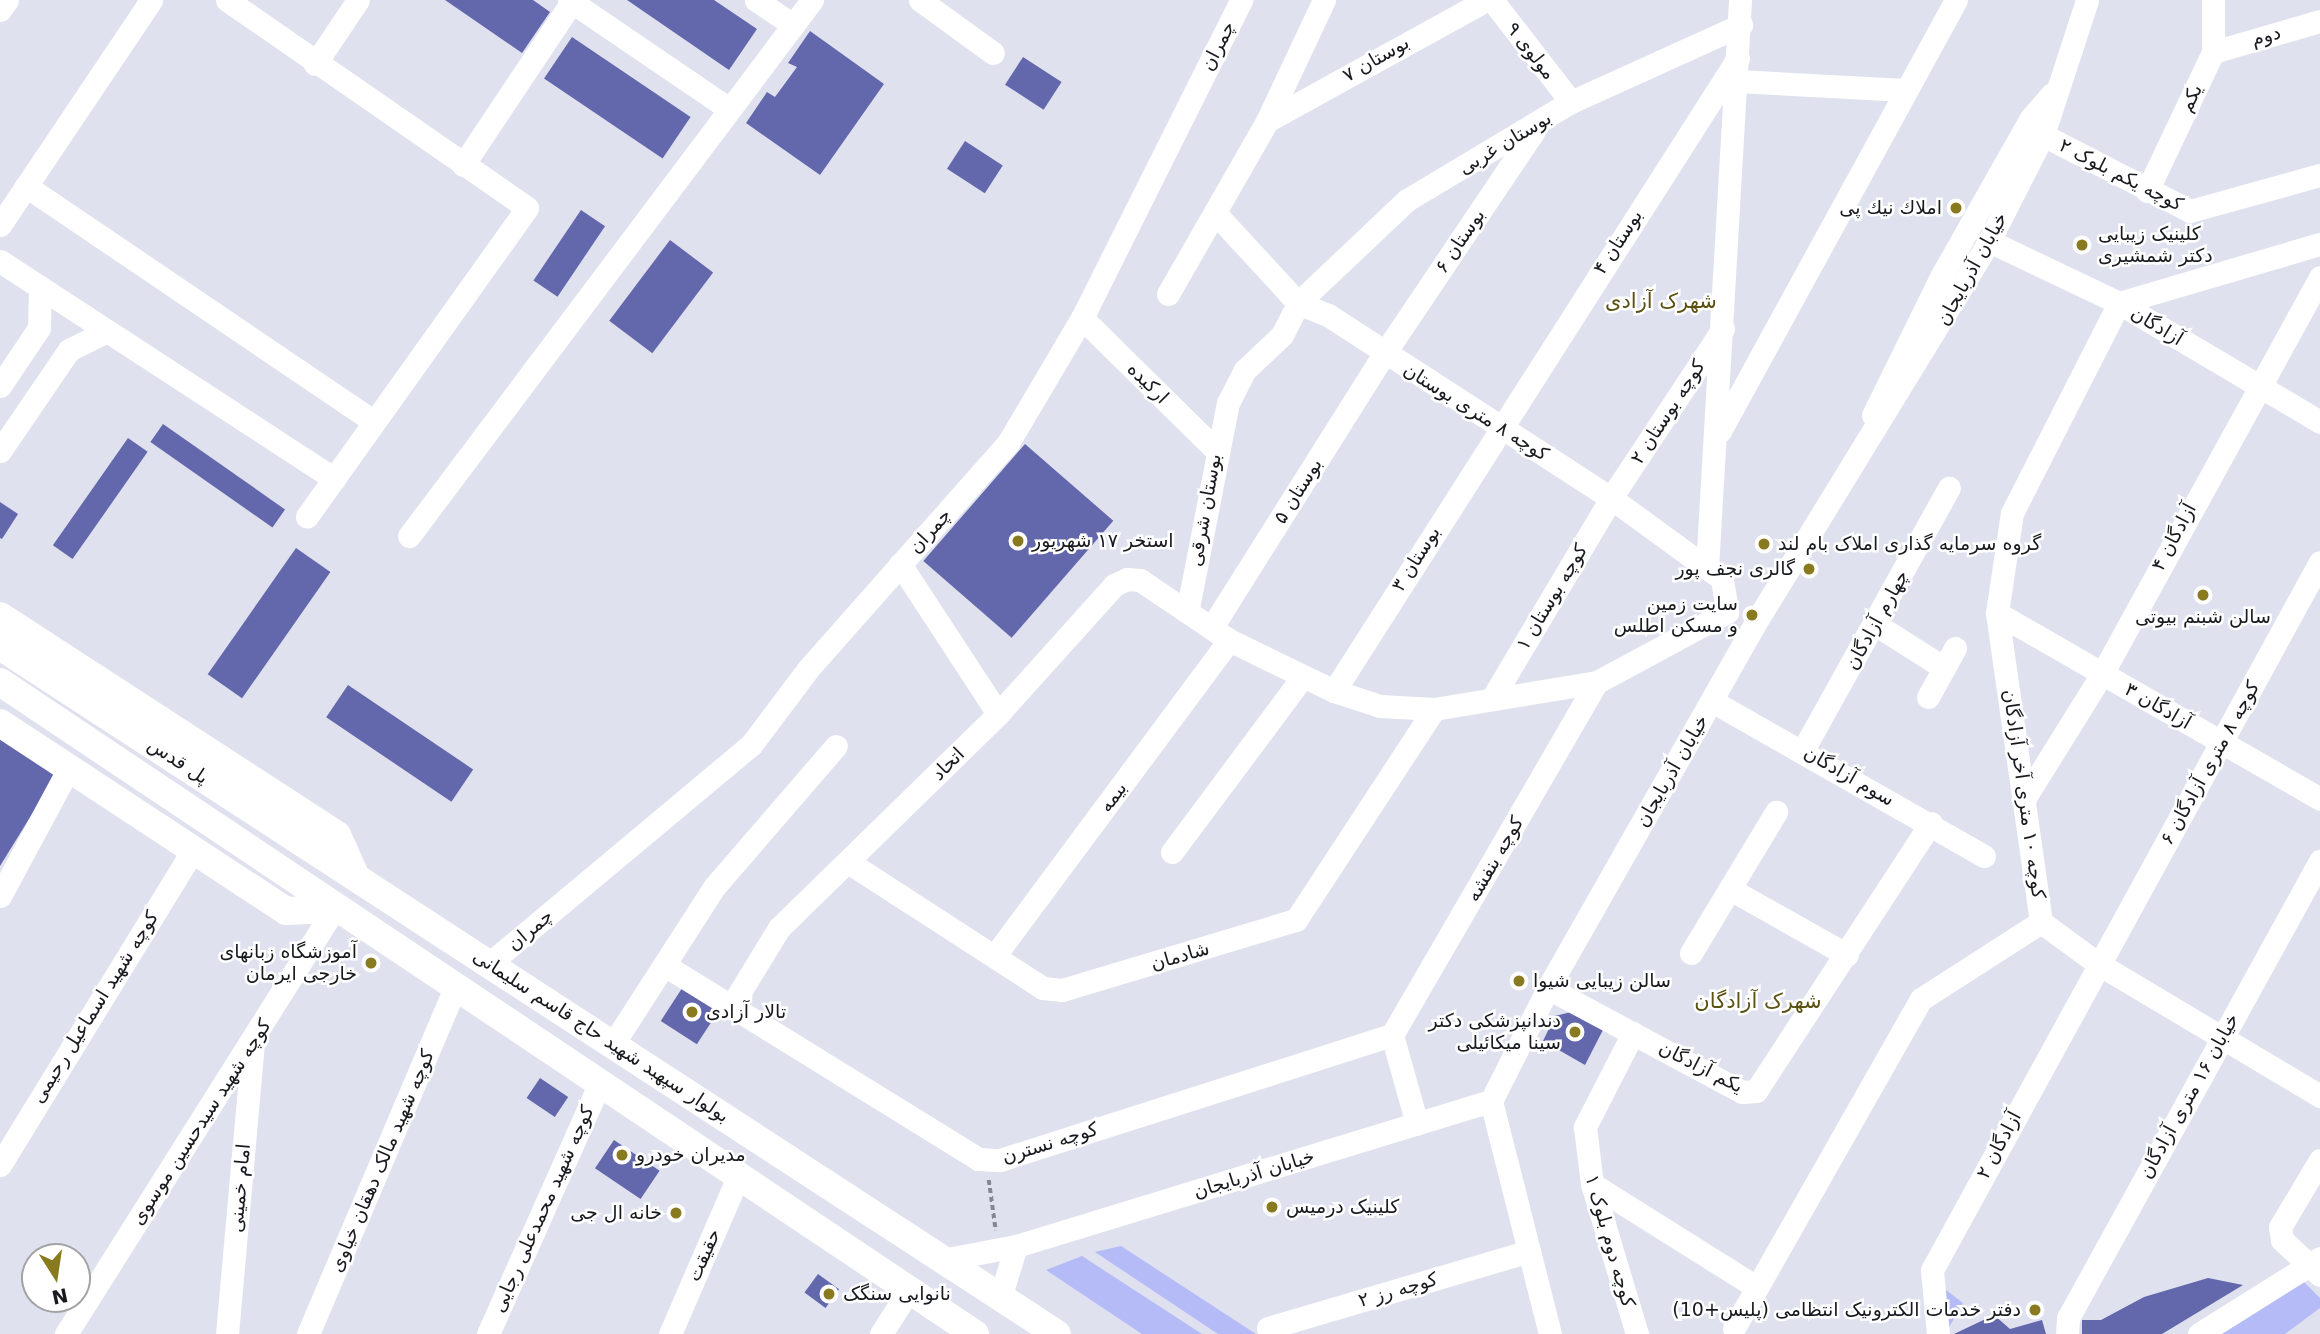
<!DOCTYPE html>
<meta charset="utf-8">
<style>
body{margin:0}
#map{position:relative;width:2320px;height:1334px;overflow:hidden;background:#dfe1ee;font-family:"DejaVu Sans","Noto Naskh Arabic",sans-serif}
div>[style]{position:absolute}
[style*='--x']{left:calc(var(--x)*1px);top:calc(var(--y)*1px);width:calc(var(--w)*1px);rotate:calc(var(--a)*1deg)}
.green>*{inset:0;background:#b5bbf7}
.building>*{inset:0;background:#6367ac;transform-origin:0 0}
.path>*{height:3.5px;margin-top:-1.75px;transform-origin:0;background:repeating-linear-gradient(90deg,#858790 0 5px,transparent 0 8.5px)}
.minor>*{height:23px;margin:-11.5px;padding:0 11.5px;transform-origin:11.5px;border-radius:11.5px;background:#fff}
.major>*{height:28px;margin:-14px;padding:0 14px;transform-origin:14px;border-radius:14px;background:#fff}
.dots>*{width:19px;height:19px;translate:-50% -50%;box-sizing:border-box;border:4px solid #fff;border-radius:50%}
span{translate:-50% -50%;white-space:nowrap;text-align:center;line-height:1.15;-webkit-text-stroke:5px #fff;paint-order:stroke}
.street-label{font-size:19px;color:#191a1f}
.poi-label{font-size:19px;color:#191a1f}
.right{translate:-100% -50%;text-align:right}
.left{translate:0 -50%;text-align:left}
.neighbourhood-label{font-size:21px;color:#5a5011}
.north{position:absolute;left:21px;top:1243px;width:70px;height:70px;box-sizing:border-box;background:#fff;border:2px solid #a3a3a5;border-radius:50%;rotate:168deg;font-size:19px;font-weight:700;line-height:28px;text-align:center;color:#191a1f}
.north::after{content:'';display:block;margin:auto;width:24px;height:32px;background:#897a1f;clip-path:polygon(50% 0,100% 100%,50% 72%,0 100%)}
</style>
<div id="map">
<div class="green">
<i style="clip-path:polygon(1121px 1246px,1256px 1334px,1218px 1334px,1095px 1252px)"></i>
<i style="clip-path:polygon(1082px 1256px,1202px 1334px,1142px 1334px,1046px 1270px)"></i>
<i style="clip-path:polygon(2301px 1279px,2320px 1298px,2320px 1308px,2285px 1334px,2215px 1334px)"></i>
<i style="clip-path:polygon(1942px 1287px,1963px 1303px,1948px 1329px)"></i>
</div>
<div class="building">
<i style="clip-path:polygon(445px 0,533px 0,550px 12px,522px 53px)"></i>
<i style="clip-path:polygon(627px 0,714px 0,757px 29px,729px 70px)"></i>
<i style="clip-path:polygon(810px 31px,884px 84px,820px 175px,746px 123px,767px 92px,775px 97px,797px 67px,788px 63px)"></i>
<i style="left:572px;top:37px;width:143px;height:50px;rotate:34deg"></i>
<i style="left:1023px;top:57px;width:46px;height:33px;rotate:33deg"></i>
<i style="left:965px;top:141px;width:45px;height:33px;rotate:33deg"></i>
<i style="left:581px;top:210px;width:29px;height:85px;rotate:34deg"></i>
<i style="left:670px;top:240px;width:54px;height:101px;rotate:37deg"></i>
<i style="left:163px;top:424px;width:149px;height:22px;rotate:35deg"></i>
<i style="left:128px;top:438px;width:24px;height:131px;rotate:35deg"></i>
<i style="left:1025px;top:444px;width:117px;height:155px;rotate:41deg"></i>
<i style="clip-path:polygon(0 502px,18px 514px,2px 539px,0 538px)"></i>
<i style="left:296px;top:548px;width:42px;height:154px;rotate:35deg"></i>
<i style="left:348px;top:685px;width:151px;height:39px;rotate:34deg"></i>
<i style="clip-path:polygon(0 736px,58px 772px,0 866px)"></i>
<i style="left:688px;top:979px;width:43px;height:50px;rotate:33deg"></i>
<i style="clip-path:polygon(1575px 1011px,1606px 1024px,1585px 1065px,1543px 1041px,1555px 1016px)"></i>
<i style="left:540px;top:1078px;width:34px;height:24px;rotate:34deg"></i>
<i style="left:614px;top:1140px;width:55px;height:34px;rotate:34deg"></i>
<i style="left:818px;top:1274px;width:26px;height:23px;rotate:36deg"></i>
<i style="clip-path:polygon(2208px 1278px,2243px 1285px,2162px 1334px,2082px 1334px,2082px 1320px,2101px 1320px,2144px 1297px)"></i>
<i style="clip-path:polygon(1994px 1315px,2010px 1329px,2042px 1320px,2046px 1334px,1954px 1334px)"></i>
</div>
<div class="path">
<i style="--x:989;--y:1180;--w:51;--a:82.2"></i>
</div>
<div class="minor">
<i style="--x:227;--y:0;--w:365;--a:34.7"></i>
<i style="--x:527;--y:208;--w:379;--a:125.5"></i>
<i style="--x:569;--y:0;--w:192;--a:34.2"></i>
<i style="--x:756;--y:0;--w:45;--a:34"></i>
<i style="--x:920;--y:0;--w:90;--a:36"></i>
<i style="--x:1492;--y:0;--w:129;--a:52.2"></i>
<i style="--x:0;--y:10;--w:12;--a:-55"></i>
<i style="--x:2213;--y:52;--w:111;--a:-16.2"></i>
<i style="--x:315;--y:64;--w:77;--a:-56.1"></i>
<i style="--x:1737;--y:81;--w:168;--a:3.1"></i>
<i style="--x:1267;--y:121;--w:250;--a:-28.9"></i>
<i style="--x:2043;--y:135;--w:165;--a:27.3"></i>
<i style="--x:2190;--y:211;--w:135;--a:-15.5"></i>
<i style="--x:463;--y:165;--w:198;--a:-56.3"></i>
<i style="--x:26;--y:186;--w:420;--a:34.1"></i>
<i style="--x:2147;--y:191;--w:154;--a:-64.6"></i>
<i style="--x:2213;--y:52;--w:52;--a:-90"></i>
<i style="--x:1216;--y:214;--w:121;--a:47.3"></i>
<i style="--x:1298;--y:303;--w:32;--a:22"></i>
<i style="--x:1328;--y:315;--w:337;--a:32.9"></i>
<i style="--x:1611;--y:498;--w:137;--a:36.1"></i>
<i style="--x:1722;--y:579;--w:33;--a:81"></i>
<i style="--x:0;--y:225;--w:271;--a:-56.1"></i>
<i style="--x:1989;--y:241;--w:144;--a:25.5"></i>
<i style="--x:2119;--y:303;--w:234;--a:30.6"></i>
<i style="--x:0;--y:261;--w:399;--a:33.1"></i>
<i style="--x:1168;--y:294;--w:199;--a:-60.2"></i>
<i style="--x:1267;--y:121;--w:134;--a:-64.8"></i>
<i style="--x:1082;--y:318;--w:187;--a:44.6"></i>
<i style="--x:0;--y:386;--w:70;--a:-56.1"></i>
<i style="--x:39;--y:328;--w:41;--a:-88.6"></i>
<i style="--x:1873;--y:415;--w:156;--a:-63.8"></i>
<i style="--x:1942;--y:275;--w:180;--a:-60.5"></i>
<i style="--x:2031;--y:118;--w:32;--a:-49"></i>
<i style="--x:1720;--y:431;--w:491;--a:-61.3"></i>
<i style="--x:0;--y:451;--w:122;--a:-55.7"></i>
<i style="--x:69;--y:350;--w:42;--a:-26.6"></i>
<i style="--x:409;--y:536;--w:671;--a:-53.06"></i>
<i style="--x:900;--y:564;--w:179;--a:56.8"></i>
<i style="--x:1707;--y:568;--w:569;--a:-86.67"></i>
<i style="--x:1188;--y:608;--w:209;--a:-79"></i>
<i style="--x:1228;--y:403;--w:37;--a:-63"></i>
<i style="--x:1245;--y:370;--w:51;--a:-43.4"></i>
<i style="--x:1282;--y:335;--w:36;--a:-63"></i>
<i style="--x:1298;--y:303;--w:150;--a:-43.4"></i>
<i style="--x:1407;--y:200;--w:191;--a:-30.9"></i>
<i style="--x:1571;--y:102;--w:187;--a:-24.4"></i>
<i style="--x:1997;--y:613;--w:373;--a:29.9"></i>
<i style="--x:1875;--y:624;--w:82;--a:32.5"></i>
<i style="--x:1212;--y:627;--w:323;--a:-57.8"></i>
<i style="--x:1384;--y:354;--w:269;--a:-56.1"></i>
<i style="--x:1334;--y:691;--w:751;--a:-57.45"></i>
<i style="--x:1493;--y:697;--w:231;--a:-59.3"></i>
<i style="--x:1611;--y:498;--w:203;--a:-56.5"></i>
<i style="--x:1928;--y:697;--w:56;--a:-61.1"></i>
<i style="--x:1712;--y:701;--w:313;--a:29.7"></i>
<i style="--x:1803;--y:750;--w:300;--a:-60.9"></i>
<i style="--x:2026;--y:796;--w:144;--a:-58.1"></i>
<i style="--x:2102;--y:674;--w:453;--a:-61.2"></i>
<i style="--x:1172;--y:852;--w:219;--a:-53.3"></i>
<i style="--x:848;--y:862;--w:232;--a:32.9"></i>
<i style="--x:1043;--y:988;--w:19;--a:6"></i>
<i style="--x:1062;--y:990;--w:244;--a:-16.7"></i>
<i style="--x:1296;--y:920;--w:252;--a:-56.8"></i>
<i style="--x:1730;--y:889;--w:134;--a:29.4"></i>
<i style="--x:0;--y:896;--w:145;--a:-61.7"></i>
<i style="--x:2041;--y:922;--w:69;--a:36.2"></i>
<i style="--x:2097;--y:963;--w:260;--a:30.8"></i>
<i style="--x:1691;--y:953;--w:165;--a:-58.9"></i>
<i style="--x:996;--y:954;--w:391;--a:-53.4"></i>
<i style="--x:490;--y:963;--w:340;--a:-39.9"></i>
<i style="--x:751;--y:745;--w:95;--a:-53.1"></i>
<i style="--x:808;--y:669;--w:302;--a:-48.5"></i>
<i style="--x:1008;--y:443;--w:145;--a:-59.4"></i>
<i style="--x:1082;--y:318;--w:356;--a:-63.4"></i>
<i style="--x:666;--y:966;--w:367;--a:31.7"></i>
<i style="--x:978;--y:1159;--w:22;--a:3"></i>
<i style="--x:1000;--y:1160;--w:411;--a:-17.7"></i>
<i style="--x:1392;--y:1035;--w:408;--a:-59.9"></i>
<i style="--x:1548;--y:988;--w:220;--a:28.2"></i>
<i style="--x:1742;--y:1092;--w:14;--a:-4"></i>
<i style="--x:1756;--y:1091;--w:320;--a:-56.9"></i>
<i style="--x:732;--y:1005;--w:90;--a:-58.6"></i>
<i style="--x:779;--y:928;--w:306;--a:-44.3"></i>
<i style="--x:998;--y:714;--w:173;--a:-48"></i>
<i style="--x:1114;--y:585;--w:14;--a:-25"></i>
<i style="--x:1127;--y:579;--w:13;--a:4"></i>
<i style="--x:1140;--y:580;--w:107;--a:34"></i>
<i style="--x:1229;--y:640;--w:117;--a:25.9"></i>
<i style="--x:1334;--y:691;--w:48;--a:18.1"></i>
<i style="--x:1380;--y:706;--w:54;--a:3.2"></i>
<i style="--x:1434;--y:709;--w:165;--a:-9.4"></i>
<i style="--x:1597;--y:682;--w:148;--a:-28.3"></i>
<i style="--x:1633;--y:1033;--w:106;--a:117.1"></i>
<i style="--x:1585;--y:1127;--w:57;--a:83"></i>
<i style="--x:1592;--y:1184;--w:157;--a:73.3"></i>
<i style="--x:1392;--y:1035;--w:92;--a:74.3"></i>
<i style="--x:613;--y:1044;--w:188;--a:-57.2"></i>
<i style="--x:715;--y:886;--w:185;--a:-49.2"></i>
<i style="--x:2320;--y:1160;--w:78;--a:120.8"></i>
<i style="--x:2280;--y:1227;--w:13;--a:81"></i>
<i style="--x:2282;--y:1240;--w:52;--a:42.6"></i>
<i style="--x:0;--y:1165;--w:369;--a:-58.5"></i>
<i style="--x:1592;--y:1184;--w:194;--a:32.1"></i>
<i style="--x:942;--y:1260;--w:75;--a:-10.7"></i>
<i style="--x:1016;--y:1246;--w:497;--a:-17"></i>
<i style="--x:1000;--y:1298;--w:54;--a:-72.9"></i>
<i style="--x:1268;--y:1328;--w:272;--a:-16.4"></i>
<i style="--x:1734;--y:1328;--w:378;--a:-60.4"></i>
<i style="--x:1921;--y:999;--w:143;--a:-32.7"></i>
<i style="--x:2041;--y:922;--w:312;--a:-98.1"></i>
<i style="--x:1997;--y:613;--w:101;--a:-81.5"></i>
<i style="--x:2012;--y:513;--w:236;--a:-63"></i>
<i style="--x:2119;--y:303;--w:209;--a:-16.4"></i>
<i style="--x:66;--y:1334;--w:502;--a:-57.76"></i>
<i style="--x:227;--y:1334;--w:290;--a:-84.9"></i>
<i style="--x:308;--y:1334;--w:376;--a:-67"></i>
<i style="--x:488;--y:1334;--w:273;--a:-66"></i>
<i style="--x:670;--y:1334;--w:171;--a:-66.6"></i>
<i style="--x:881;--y:1334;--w:52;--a:-57.5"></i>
<i style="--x:1550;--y:1334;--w:240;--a:-104.2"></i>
<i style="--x:1491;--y:1101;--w:127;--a:-63.2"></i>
<i style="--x:1548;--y:988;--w:417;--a:-60.4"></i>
<i style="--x:1754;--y:625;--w:450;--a:-58.5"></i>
<i style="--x:1989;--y:241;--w:119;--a:-63"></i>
<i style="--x:2043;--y:135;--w:142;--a:-71.9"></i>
<i style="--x:1938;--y:1334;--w:64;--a:-95.4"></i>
<i style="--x:1932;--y:1270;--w:807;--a:-61.28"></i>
<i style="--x:2067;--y:1334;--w:16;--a:-86"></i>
<i style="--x:2068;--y:1318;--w:522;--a:-61.13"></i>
<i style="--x:2199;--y:1334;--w:143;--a:-32.1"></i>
</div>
<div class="major">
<i style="--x:0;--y:616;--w:402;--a:33"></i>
<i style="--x:337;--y:835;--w:46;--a:65.7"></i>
<i style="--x:0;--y:646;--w:1261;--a:33.06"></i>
<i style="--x:0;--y:682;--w:1173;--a:33.77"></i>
<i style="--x:0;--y:723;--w:342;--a:33.3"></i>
<i style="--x:286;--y:911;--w:48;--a:-2.4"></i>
</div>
<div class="dots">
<i style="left:1956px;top:208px;background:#897a1f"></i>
<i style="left:2082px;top:245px;background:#897a1f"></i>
<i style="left:1018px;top:541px;background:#897a1f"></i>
<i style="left:1764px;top:544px;background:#897a1f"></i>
<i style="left:1809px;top:569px;background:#897a1f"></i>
<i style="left:2203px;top:595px;background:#897a1f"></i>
<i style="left:1752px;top:615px;background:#897a1f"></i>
<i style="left:371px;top:963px;background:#897a1f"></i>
<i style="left:1519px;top:981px;background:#897a1f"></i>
<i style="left:692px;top:1012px;background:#897a1f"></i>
<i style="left:1575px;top:1032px;background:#897a1f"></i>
<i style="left:622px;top:1155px;background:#897a1f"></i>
<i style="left:1272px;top:1207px;background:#897a1f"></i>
<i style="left:676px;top:1213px;background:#897a1f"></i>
<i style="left:829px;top:1294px;background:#897a1f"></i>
<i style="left:2035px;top:1310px;background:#897a1f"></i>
</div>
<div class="street-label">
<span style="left:2266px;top:36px;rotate:-16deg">دوم</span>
<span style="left:1218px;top:46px;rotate:-63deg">چمران</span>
<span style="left:1531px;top:51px;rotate:52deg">مولوی ۹</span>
<span style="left:1376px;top:59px;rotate:-30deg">بوستان ۷</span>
<span style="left:2191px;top:98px;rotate:-64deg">یکم</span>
<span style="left:1505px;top:143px;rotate:-31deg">بوستان غربی</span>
<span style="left:2121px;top:175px;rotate:27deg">کوچه یکم بلوک ۲</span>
<span style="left:1460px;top:241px;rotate:-56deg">بوستان ۶</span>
<span style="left:1618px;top:242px;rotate:-57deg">بوستان ۴</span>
<span style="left:1972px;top:269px;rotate:-61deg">خیابان آذربایجان</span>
<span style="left:2157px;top:326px;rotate:31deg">آزادگان</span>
<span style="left:1148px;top:383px;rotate:45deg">ارکیده</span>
<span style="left:1476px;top:412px;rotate:32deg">کوچه ۸ متری بوستان</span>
<span style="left:1668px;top:412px;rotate:-57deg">کوچه بوستان ۲</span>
<span style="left:1298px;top:491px;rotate:-58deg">بوستان ۵</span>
<span style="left:1205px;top:510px;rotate:-80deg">بوستان شرقی</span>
<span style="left:930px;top:531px;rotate:-48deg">چمران</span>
<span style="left:2174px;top:537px;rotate:-62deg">آزادگان ۴</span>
<span style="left:1416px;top:559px;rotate:-58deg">بوستان ۳</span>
<span style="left:1552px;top:597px;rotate:-59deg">کوچه بوستان ۱</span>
<span style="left:1877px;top:620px;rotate:-61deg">چهارم آزادگان</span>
<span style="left:2158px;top:706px;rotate:30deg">آزادگان ۳</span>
<span style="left:178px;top:761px;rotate:33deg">پل قدس</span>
<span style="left:2210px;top:763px;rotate:-61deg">کوچه ۸ متری آزادگان ۶</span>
<span style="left:948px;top:764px;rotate:-45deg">اتحاد</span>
<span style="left:1672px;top:771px;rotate:-60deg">خیابان آذربایجان</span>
<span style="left:1849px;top:776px;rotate:30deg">سوم آزادگان</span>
<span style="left:2024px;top:794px;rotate:82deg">کوچه ۱۰ متری آخر آزادگان</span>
<span style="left:1113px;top:797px;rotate:-53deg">بیمه</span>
<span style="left:1495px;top:859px;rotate:-60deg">کوچه بنفشه</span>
<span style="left:530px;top:930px;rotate:-40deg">چمران</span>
<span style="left:1180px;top:956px;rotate:-16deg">شادمان</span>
<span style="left:95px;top:1007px;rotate:-58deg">کوچه شهید اسماعیل رحیمی</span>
<span style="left:601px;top:1036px;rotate:33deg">بولوار سپهبد شهید حاج قاسم سلیمانی</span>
<span style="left:1701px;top:1067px;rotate:27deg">یکم آزادگان</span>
<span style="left:2189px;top:1096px;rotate:-61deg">خیابان ۱۶ متری آزادگان</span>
<span style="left:201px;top:1122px;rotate:-57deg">کوچه شهید سیدحسین موسوی</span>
<span style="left:1050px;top:1143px;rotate:-17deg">کوچه نسترن</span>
<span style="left:1999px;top:1145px;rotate:-62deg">آزادگان ۲</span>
<span style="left:382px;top:1161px;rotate:-67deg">کوچه شهید مالک دهقان‌ خیاوی</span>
<span style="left:1254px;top:1174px;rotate:-17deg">خیابان آذربایجان</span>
<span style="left:240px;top:1188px;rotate:-85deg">امام خمینی</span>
<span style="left:543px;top:1209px;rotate:-66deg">کوچه شهید محمدعلی رجایی</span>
<span style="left:1610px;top:1241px;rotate:74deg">کوچه دوم بلوک ۱</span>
<span style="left:704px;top:1255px;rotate:-66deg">حقیقت</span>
<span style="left:1398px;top:1290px;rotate:-16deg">کوچه رز ۲</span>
</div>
<div class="poi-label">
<span class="right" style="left:1942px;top:208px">املاك نيك پى</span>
<span class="left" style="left:2098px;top:245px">کلینیک زیبایی<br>دکتر شمشیری</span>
<span class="left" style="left:1032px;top:541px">استخر ١٧ شهریور</span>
<span class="left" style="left:1778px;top:544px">گروه سرمایه گذاری املاک بام لند</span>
<span class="right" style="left:1795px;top:569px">گالری نجف پور</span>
<span class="right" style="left:1738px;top:615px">سایت زمین<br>و مسکن اطلس</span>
<span style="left:2203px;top:617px">سالن شبنم بیوتی</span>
<span class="right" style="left:357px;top:963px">آموزشگاه زبانهای<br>خارجی ایرمان</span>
<span class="left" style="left:1533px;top:981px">سالن زیبایی شیوا</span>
<span class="left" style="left:706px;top:1012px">تالار آزادی</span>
<span class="right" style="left:1561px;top:1032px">دندانپزشکی دکتر<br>سینا میکائیلی</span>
<span class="left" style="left:636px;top:1155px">مدیران خودرو</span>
<span class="left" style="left:1286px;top:1207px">کلینیک درمیس</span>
<span class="right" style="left:662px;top:1213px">خانه ال جی</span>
<span class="left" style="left:843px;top:1294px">نانوایی سنگک</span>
<span class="right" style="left:2021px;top:1310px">دفتر خدمات الکترونیک انتظامی (پلیس+10)</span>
</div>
<div class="neighbourhood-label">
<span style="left:1661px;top:301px">شهرک آزادی</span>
<span style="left:1758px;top:1001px">شهرک آزادگان</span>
</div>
<div class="north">N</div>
</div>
